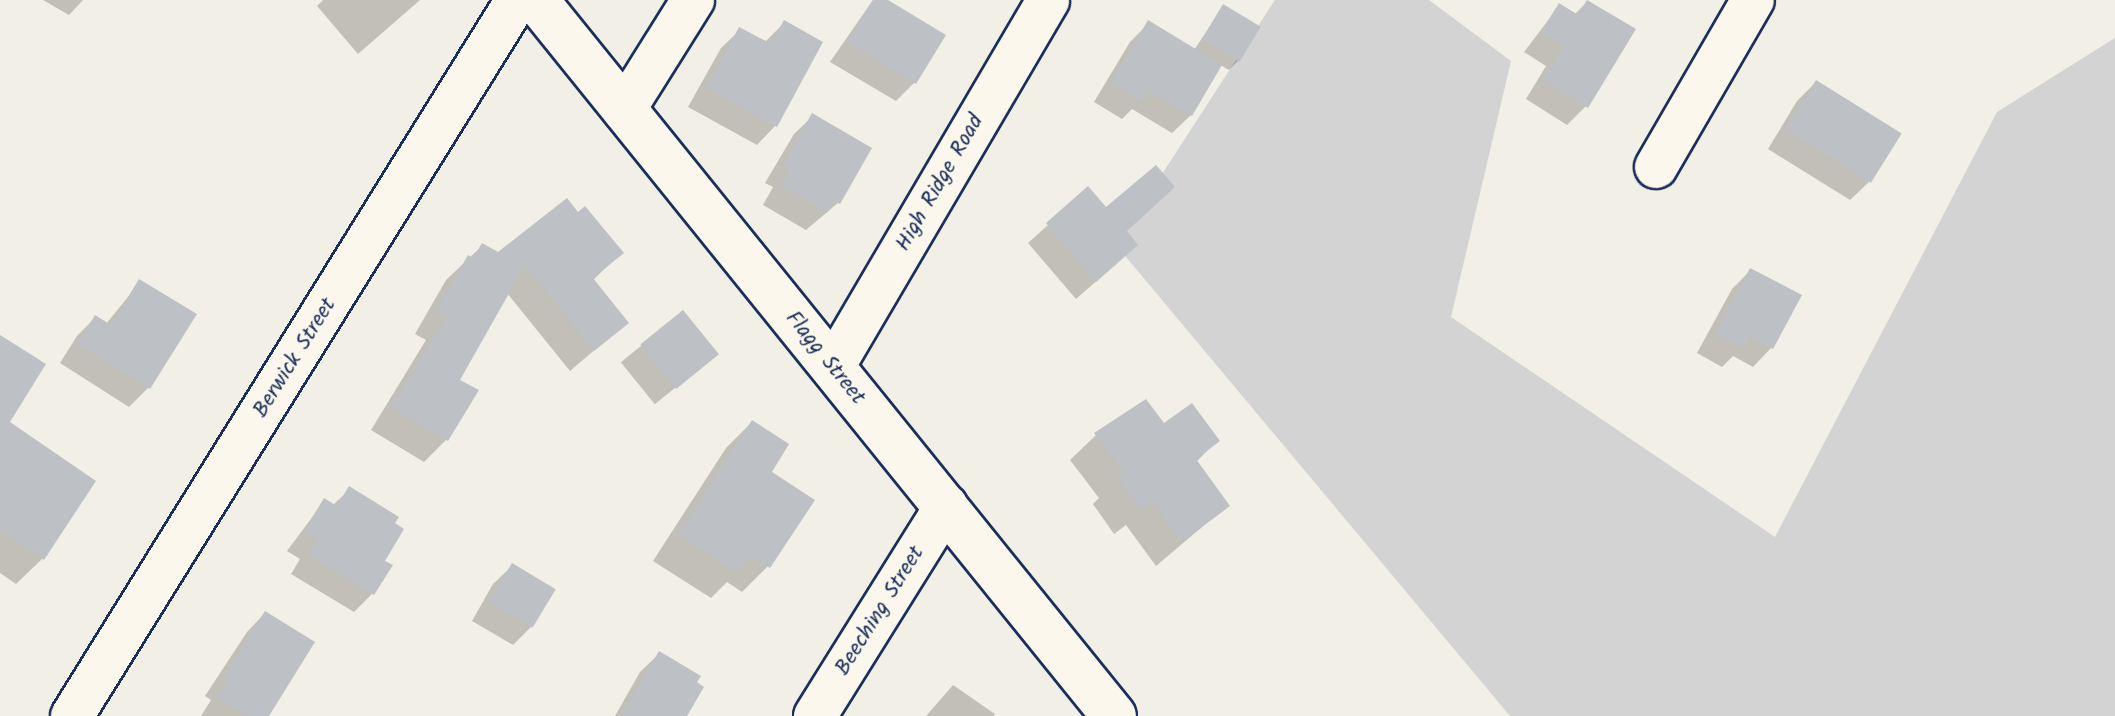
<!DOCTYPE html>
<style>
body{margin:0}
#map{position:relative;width:2115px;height:716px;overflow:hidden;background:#f2efe6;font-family:Kalam,sans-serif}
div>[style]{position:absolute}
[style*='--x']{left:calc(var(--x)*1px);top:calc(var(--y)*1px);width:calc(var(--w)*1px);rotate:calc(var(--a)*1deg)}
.green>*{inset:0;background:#d2d3d2}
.shadow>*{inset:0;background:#0003;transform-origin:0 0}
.building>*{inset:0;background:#bdc0c4;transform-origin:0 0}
.roads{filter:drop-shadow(2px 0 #1b2f5e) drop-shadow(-2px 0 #1b2f5e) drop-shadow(0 2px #1b2f5e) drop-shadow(0 -2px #1b2f5e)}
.street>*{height:42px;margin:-21px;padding:0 21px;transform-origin:21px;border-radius:21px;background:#fbf7ec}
.secondary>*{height:44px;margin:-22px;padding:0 22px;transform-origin:22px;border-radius:22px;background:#fbf7ec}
span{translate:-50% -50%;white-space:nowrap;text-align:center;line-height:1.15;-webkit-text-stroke:6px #fbf7ec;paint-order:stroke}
.street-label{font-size:22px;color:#1b2f5e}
</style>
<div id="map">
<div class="green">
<i style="clip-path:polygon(1275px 0,1429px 0,1511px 61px,1451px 317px,1775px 537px,1997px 112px,2115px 38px,2115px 716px,1510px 716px,1116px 245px)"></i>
</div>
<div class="shadow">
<i style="clip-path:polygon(43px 0,83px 0,69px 15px)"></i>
<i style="clip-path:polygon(323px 0,420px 0,358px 54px,317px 6px)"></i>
<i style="clip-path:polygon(873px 0,884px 0,915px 82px,896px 101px,830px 62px)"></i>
<i style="clip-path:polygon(1588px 1px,1586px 106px,1567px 125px,1526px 99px,1546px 66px,1524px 52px,1559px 6px,1574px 15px)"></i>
<i style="clip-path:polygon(1223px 7px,1238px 61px,1229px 70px,1220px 65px,1191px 115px,1172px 133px,1132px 109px,1122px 119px,1094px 102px,1130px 42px,1149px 23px,1194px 50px)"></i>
<i style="clip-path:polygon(784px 23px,820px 43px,775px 126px,757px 145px,688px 107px,721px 48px,740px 30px,766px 41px)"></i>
<i style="clip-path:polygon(1816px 82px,1869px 182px,1850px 200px,1768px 149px,1797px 101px)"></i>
<i style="clip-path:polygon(813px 116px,839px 202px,806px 230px,763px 205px,773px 187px,765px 183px,794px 134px)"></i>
<i style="clip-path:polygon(1088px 189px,1125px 232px,1117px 263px,1076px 299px,1028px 243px)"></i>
<i style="clip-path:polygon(578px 215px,621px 253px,592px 281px,626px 323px,570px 371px,507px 293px,458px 380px,446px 440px,424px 462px,371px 430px,426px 340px,415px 334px,446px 280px,483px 245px,499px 255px)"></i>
<i style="clip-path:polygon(1751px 270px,1799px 296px,1771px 348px,1753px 367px,1733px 356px,1722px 367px,1697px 353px,1732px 289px)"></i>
<i style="clip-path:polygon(140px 282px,194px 315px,148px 388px,129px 407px,60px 363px,77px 336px,95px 318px,106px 324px)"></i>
<i style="left:683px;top:312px;width:54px;height:80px;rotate:51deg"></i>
<i style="clip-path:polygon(752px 422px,769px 472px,768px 566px,742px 592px,727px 582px,711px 598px,653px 561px,726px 448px)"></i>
<i style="clip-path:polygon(1164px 426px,1217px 441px,1196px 462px,1228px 505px,1156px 566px,1126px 525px,1114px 534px,1093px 504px,1099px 498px,1070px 460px,1096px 435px)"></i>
<i style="clip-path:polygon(0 448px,42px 559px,16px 584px,0 573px)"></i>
<i style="clip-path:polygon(350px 489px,383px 562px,372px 594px,354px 612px,291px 574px,300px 559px,287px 551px,325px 500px,333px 505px)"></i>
<i style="clip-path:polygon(512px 566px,531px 627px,513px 645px,472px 621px,493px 584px)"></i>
<i style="clip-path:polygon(265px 613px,263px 716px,201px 716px,211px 700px,205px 696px,247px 632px)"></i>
<i style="clip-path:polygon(659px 654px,684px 716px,615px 716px,640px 672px)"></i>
<i style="clip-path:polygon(953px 685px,995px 714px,994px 716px,926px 716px)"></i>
</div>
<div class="building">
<i style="clip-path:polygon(873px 0,888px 0,946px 35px,916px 84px,847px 42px)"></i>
<i style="clip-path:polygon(1587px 0,1636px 29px,1588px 108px,1543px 80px,1563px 46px,1541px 32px,1559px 3px,1578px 15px)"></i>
<i style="left:1223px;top:4px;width:44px;height:41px;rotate:31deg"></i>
<i style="clip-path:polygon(784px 20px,823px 42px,777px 127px,706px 88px,739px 27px,771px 44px)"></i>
<i style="clip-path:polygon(1148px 20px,1222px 65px,1192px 116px,1148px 90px,1142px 102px,1111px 83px)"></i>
<i style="left:1816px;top:80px;width:101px;height:58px;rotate:32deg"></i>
<i style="clip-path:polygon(812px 113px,872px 148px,840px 204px,834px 200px,827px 213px,780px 185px,790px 168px,783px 164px)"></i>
<i style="clip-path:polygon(1156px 165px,1175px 187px,1127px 231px,1138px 245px,1096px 282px,1046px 223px,1088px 186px,1106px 207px)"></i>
<i style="clip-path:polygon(567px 198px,578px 212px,585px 206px,624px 253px,593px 278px,629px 323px,594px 351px,525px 265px,460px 380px,479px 390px,448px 441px,391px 407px,447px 317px,436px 311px,468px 255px,473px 258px,482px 243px,498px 252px)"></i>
<i style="clip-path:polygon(1750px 268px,1802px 295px,1773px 349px,1750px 337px,1742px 349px,1715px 334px)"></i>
<i style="clip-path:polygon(139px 279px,197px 314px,150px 389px,77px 344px,95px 315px,111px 325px)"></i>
<i style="left:683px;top:310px;width:57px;height:55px;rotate:51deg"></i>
<i style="clip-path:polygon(0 335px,46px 364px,10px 422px,96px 481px,44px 560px,0 530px)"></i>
<i style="clip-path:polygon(1146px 399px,1164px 423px,1192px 403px,1220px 441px,1196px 459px,1230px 506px,1182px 542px,1152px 501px,1141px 510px,1117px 477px,1124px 472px,1094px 433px)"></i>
<i style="clip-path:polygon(752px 420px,789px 444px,772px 472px,815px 500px,770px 568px,750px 555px,738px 573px,678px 535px)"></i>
<i style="clip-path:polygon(349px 486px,399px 517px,395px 523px,404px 529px,385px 561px,393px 565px,374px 595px,308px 554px,318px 539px,304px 531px,324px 498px,337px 506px)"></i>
<i style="left:512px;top:563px;width:51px;height:45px;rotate:31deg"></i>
<i style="clip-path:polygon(265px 611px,315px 642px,269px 716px,247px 716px,218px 698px,228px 680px,223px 677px)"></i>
<i style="clip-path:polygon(659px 651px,701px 676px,697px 682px,704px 687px,687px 716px,621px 716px)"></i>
</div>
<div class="roads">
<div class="street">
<i style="--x:624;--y:110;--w:130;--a:-57.9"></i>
<i style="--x:1656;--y:167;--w:193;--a:-59.9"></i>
<i style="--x:833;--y:367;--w:425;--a:-59.6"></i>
<i style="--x:72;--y:716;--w:843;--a:-58.14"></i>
<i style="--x:815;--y:716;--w:248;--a:-58"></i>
</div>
<div class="secondary">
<i style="--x:536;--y:0;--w:920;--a:51.09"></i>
</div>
</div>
<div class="street-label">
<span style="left:940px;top:183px;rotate:-60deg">High Ridge Road</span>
<span style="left:295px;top:358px;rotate:-58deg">Berwick Street</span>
<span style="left:825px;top:358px;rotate:51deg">Flagg Street</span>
<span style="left:880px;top:611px;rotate:-58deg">Beeching Street</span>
</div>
</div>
